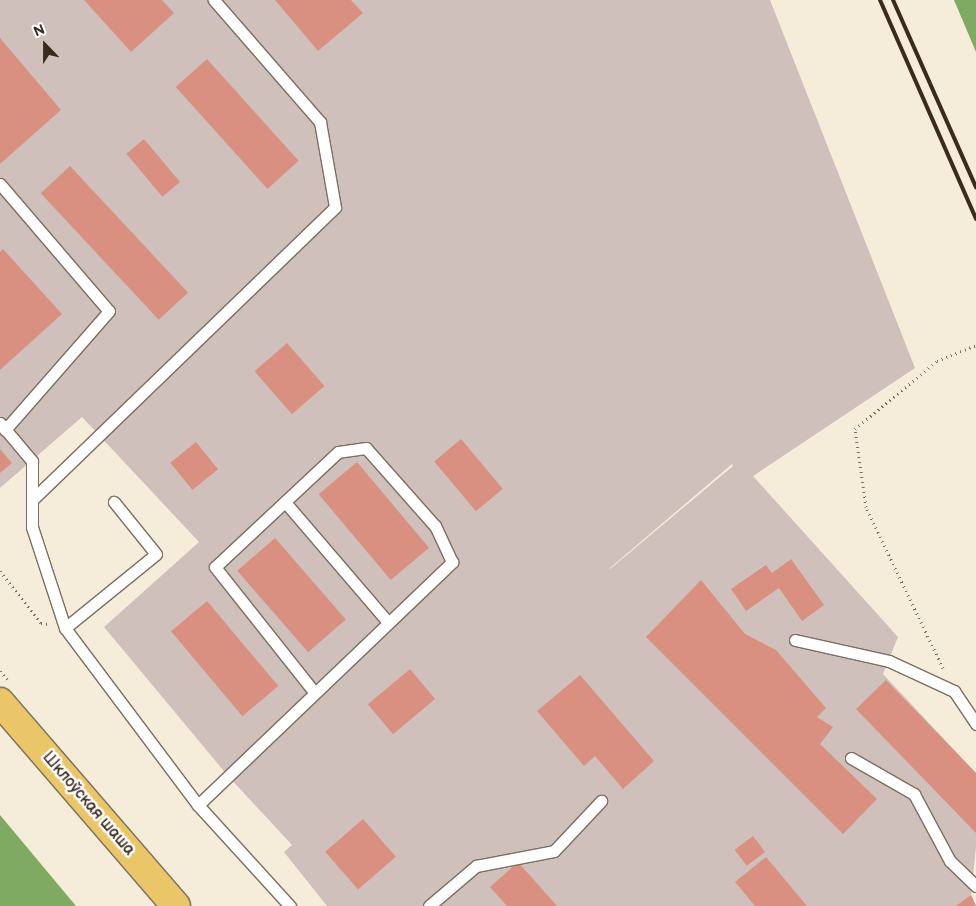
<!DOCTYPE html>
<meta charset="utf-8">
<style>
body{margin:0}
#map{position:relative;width:976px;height:906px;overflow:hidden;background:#f5edda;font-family:"Balsamiq Sans",sans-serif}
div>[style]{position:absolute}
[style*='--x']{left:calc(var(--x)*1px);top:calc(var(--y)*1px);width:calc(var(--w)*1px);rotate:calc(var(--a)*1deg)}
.industrial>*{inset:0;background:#d0c0bc}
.forest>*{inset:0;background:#7faa62}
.building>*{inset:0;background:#d99080;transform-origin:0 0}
.path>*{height:3px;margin-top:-1.5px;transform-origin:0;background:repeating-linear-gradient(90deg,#7c6e60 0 1px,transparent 0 5px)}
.roads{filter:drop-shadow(1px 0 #7c6e60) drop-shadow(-1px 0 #7c6e60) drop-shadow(0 1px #7c6e60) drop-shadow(0 -1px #7c6e60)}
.service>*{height:11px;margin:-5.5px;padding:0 5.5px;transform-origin:5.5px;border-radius:5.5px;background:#fff}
.primary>*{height:28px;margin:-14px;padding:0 14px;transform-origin:14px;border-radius:14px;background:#eac669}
.rail>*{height:4px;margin:-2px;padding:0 2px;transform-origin:2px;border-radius:2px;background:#3b2a1e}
span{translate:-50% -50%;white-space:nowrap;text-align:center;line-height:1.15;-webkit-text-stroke:5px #fff;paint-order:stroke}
.street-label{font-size:16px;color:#3b2a1e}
.north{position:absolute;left:20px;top:20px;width:50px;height:50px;-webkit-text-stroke:4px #fff;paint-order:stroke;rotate:338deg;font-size:14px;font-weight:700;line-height:20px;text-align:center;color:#3b2a1e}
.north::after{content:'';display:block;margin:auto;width:18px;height:22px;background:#3b2a1e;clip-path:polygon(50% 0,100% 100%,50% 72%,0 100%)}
</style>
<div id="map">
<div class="industrial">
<i style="clip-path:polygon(evenodd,0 0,770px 0,915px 368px,753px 476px,898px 637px,883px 674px,976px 773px,976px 847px,971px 895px,976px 906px,327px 906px,284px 852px,292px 845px,228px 776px,104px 627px,199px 542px,82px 417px,0 488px,0 0,732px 464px,733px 466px,610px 569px,610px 568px,732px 464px)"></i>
</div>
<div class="forest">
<i style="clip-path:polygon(954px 0,976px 0,976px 52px)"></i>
<i style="clip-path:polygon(0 815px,76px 906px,0 906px)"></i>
</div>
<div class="building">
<i style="clip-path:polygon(84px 0,162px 0,174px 13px,131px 52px)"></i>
<i style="clip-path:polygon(275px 0,351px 0,363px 13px,318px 51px)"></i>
<i style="clip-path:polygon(0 38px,61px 110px,0 164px)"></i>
<i style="left:207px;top:59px;width:137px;height:42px;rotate:48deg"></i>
<i style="left:144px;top:139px;width:56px;height:23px;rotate:50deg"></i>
<i style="left:70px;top:166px;width:173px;height:40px;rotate:47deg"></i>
<i style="clip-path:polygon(3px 249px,62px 314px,0 370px,0 252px)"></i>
<i style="left:287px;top:343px;width:57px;height:43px;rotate:49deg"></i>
<i style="left:461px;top:439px;width:65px;height:35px;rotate:50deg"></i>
<i style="left:196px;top:442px;width:35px;height:33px;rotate:51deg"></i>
<i style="clip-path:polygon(0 449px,12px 463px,0 473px)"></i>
<i style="left:357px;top:462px;width:112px;height:50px;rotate:50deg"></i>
<i style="left:275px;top:538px;width:108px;height:50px;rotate:49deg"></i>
<i style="clip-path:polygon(791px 559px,824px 605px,802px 621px,779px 588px,746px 611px,731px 589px,766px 565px,772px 573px)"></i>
<i style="clip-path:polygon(701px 580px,745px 634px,776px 650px,826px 708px,817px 717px,833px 727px,820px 744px,877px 799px,843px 834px,646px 637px)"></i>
<i style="left:207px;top:601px;width:111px;height:47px;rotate:50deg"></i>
<i style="left:410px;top:669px;width:39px;height:55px;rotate:50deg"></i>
<i style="clip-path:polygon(580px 675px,654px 761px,623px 789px,595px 756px,584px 766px,537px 711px)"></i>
<i style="clip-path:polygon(886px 680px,976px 773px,976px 833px,856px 709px)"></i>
<i style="left:363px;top:819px;width:50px;height:50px;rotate:49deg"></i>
<i style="left:753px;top:836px;width:20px;height:23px;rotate:53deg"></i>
<i style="clip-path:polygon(766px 857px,807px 906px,755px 906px,735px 882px)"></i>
<i style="clip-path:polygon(518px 862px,557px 906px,507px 906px,490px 887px)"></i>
<i style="clip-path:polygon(971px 895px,976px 906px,956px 906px)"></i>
</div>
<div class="path">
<i style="--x:0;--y:571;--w:66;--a:51.7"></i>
<i style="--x:41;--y:623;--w:7;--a:8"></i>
<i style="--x:943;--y:668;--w:178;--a:-115.6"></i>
<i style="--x:866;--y:507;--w:79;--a:-98"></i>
<i style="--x:855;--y:429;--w:107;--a:-39.7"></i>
<i style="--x:937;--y:361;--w:42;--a:-22.3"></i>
<i style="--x:0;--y:671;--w:11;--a:49"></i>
</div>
<div class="roads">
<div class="service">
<i style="--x:0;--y:184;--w:167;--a:49.4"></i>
<i style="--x:109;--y:311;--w:158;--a:131.2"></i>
<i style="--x:0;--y:423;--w:50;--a:49.9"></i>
<i style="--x:32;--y:461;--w:66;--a:90"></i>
<i style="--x:32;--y:527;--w:106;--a:71.9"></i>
<i style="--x:65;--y:628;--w:221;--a:53.1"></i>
<i style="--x:198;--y:805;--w:137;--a:47.7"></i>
<i style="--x:32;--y:500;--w:421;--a:-44"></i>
<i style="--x:335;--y:207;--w:86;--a:-100"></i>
<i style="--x:320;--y:122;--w:162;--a:-131"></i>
<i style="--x:285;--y:502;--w:158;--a:49.4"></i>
<i style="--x:65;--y:628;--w:117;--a:-39.1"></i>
<i style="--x:156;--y:554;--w:67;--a:-128.9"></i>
<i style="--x:795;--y:640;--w:96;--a:12.6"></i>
<i style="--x:889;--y:661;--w:72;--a:24.8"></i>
<i style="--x:954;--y:691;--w:40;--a:56"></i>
<i style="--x:851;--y:758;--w:73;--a:29.7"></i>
<i style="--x:914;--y:794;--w:76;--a:61.8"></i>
<i style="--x:950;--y:861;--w:36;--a:44"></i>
<i style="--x:198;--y:805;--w:352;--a:-43.7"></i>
<i style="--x:452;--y:562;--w:40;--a:-115"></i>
<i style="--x:435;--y:526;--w:104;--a:-131.5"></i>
<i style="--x:366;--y:448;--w:28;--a:172"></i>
<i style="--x:338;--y:452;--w:168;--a:136.9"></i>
<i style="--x:215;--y:567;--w:159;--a:51.6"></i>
<i style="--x:429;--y:906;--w:62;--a:-40.4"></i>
<i style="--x:476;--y:866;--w:79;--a:-10.9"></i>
<i style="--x:554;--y:851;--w:69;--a:-46.8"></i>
</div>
<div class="primary">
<i style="--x:0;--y:702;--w:269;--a:49.2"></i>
</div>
</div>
<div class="rail">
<i style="--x:880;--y:0;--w:239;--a:66.3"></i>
<i style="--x:893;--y:0;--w:205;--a:66.1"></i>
</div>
<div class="street-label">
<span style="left:88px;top:804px;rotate:49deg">Шклоўская шаша</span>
</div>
<div class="north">N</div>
</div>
